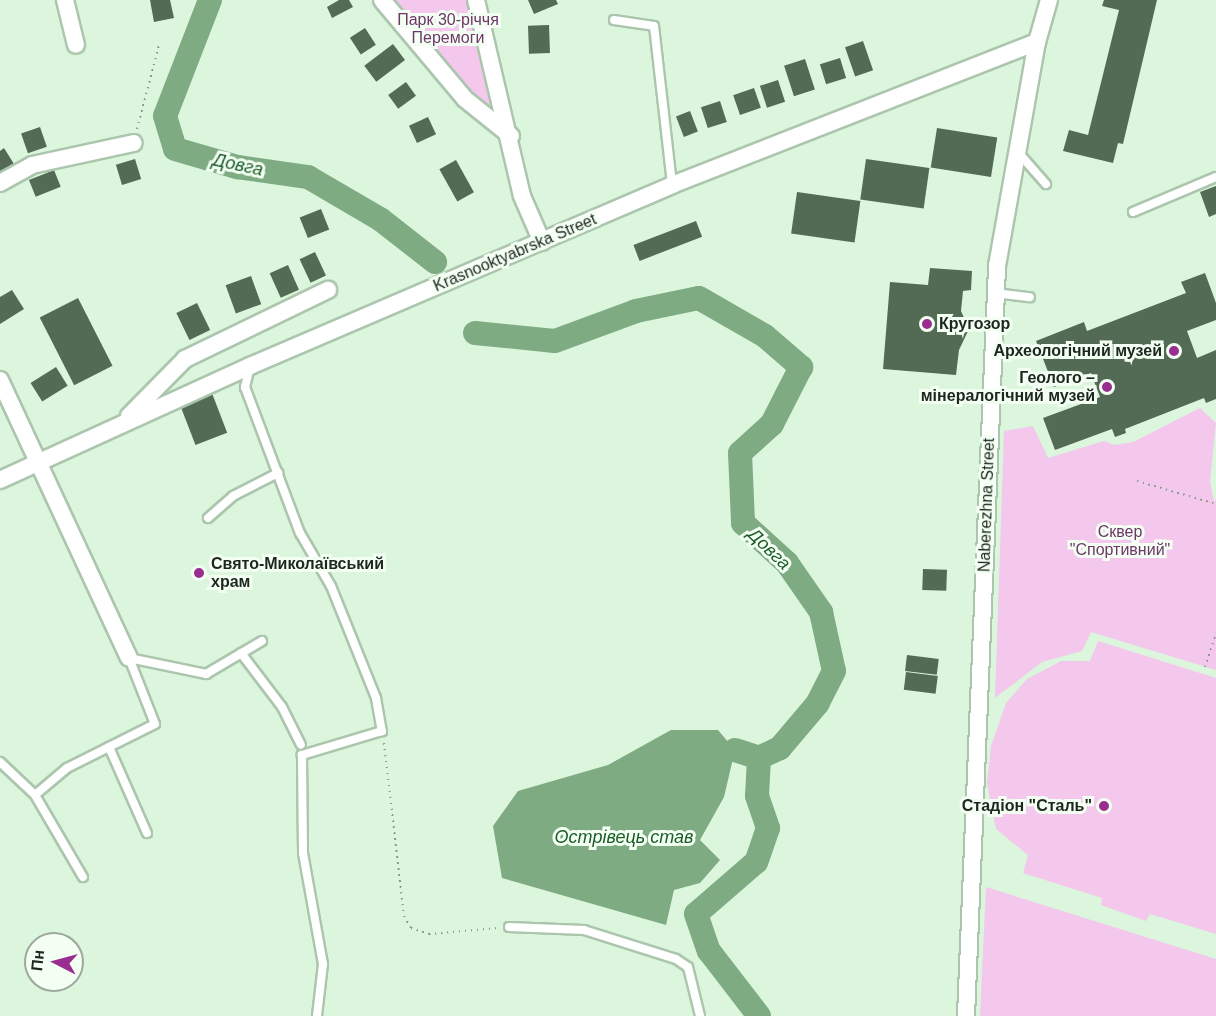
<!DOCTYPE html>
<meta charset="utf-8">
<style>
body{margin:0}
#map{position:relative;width:1216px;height:1016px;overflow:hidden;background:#dbf6dd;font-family:Helvetica,sans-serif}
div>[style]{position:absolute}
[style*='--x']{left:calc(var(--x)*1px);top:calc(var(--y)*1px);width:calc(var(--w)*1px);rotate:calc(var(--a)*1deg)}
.green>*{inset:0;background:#f4c7ec}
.water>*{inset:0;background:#7eab82}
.river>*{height:24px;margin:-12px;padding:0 12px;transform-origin:12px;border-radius:12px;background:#7eab82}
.building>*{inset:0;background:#536a54;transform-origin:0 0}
.path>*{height:2px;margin-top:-1px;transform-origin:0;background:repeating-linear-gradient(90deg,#859987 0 1.5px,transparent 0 6px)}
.roads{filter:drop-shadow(2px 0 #acc6ae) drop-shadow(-2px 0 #acc6ae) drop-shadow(0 2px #acc6ae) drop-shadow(0 -2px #acc6ae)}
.service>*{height:8px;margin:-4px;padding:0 4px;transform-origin:4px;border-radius:4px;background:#fff}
.minor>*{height:16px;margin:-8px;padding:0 8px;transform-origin:8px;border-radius:8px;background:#fff}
.dots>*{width:16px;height:16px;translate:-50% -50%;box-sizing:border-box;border:3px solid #f4fff4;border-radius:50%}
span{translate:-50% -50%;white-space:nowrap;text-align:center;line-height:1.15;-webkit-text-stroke:6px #f4fff4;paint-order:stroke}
.park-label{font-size:16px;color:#6f3668}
.street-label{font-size:16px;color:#1d271e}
.poi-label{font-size:16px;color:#1d271e;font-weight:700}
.left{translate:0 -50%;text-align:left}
.right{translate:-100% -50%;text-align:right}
.water-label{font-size:18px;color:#1c5c28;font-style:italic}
.north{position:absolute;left:24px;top:932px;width:60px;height:60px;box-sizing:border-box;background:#f4fff4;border:2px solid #9ea99e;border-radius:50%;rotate:276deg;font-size:16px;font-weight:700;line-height:24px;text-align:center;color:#1d271e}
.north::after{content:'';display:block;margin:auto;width:21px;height:27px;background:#992e90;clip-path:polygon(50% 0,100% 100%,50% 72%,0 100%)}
</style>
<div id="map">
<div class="green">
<i style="clip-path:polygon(387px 0,473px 0,495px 122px)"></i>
<i style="clip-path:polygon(1200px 408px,1216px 423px,1210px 481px,1214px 502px,1216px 498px,1216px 670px,1091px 632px,1082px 651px,1042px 662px,995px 698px,1004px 431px,1033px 426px,1048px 458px,1104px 441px,1114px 445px,1133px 442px)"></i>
<i style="clip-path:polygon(1098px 641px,1216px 678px,1216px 934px,1150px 914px,1146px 921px,1101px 905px,1102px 898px,1023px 873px,1028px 855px,996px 829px,987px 783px,991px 746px,1006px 703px,1027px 679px,1061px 661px,1090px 661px)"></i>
<i style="clip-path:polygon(986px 887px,1216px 959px,1216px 1016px,980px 1016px)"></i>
</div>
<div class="water">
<i style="clip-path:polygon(671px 730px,718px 730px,735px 750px,724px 797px,700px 840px,720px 860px,700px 883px,674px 890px,666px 925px,502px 878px,493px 826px,518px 791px,608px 765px)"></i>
</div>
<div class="river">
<i style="--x:210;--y:0;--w:124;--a:111.2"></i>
<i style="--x:165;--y:116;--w:34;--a:73"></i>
<i style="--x:175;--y:149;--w:65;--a:16.2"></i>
<i style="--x:237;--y:167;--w:72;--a:8"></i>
<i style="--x:308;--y:177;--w:83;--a:30.3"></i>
<i style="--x:380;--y:219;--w:70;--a:38"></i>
<i style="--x:475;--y:333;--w:80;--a:5.7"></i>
<i style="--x:555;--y:341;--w:86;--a:-20.3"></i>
<i style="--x:636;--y:311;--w:64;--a:-11.7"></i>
<i style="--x:699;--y:298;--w:76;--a:29.9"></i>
<i style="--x:765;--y:336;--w:48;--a:40.7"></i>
<i style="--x:801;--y:367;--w:64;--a:117"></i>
<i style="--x:772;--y:424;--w:43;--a:137.8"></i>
<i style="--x:740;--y:453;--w:70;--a:87.5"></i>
<i style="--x:743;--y:523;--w:59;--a:42.3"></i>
<i style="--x:787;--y:563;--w:60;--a:55.2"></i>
<i style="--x:821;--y:612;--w:60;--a:77.6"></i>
<i style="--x:834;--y:671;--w:36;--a:117"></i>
<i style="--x:818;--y:703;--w:59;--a:130.2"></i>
<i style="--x:780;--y:748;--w:23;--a:155"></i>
<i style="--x:759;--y:758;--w:38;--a:93"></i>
<i style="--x:757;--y:796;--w:34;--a:71"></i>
<i style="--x:768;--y:828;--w:36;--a:109"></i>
<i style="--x:756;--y:862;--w:79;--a:139.1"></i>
<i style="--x:696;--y:914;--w:39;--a:71"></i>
<i style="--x:709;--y:951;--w:82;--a:52.4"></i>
<i style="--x:735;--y:750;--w:25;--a:18"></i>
</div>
<div class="building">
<i style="clip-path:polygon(150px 0,170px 0,174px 18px,154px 22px)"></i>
<i style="clip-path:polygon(339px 0,349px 0,353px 7px,332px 18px,327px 7px)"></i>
<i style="clip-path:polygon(528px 0,556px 0,558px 4px,534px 14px)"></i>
<i style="clip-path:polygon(1104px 0,1157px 0,1123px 144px,1118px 143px,1113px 163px,1063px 151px,1069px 130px,1088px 135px,1119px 10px,1102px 6px)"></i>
<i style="left:549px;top:25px;width:28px;height:21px;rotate:88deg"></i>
<i style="left:365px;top:28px;width:20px;height:18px;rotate:57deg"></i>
<i style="left:863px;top:41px;width:31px;height:19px;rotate:71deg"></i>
<i style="left:393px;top:44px;width:20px;height:36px;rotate:53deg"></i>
<i style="left:840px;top:58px;width:21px;height:21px;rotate:73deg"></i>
<i style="left:805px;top:59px;width:32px;height:22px;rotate:72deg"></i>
<i style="left:778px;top:80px;width:23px;height:19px;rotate:72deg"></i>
<i style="left:406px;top:82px;width:17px;height:22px;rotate:54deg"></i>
<i style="left:754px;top:88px;width:21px;height:22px;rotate:71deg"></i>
<i style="left:720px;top:101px;width:22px;height:20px;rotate:72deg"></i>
<i style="left:690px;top:111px;width:22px;height:15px;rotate:69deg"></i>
<i style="left:428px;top:117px;width:19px;height:21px;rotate:65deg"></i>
<i style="left:40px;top:127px;width:21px;height:20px;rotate:71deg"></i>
<i style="left:937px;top:128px;width:61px;height:40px;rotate:9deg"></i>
<i style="clip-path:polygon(4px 148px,14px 164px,0 172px,0 151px)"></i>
<i style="left:135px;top:159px;width:21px;height:20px;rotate:73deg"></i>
<i style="left:866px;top:159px;width:64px;height:41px;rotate:8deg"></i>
<i style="left:456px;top:160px;width:37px;height:19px;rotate:61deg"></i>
<i style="left:54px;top:170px;width:18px;height:27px;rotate:68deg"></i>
<i style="clip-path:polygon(1216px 186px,1216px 214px,1209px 217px,1200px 192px)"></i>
<i style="left:797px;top:192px;width:64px;height:42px;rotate:8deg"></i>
<i style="left:321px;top:209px;width:22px;height:23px;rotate:68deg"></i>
<i style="left:696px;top:221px;width:17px;height:67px;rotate:69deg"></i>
<i style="left:315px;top:252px;width:26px;height:17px;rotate:65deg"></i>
<i style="left:288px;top:265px;width:27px;height:20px;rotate:66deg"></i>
<i style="clip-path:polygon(930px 268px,972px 271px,971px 290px,963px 291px,961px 311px,969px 329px,959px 350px,956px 375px,883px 369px,890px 282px,928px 285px)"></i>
<i style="clip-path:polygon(1205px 273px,1216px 303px,1216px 320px,1187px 331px,1197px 358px,1216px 350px,1216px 399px,1206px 403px,1204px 398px,1125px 429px,1126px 433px,1115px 437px,1112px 429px,1055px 450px,1043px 418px,1100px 397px,1091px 373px,1054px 387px,1036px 341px,1084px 322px,1087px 331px,1186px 293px,1181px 282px)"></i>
<i style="left:251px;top:276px;width:30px;height:27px;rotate:70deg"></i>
<i style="clip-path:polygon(12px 290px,24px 309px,0 324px,0 297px)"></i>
<i style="left:78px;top:298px;width:76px;height:43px;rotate:63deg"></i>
<i style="left:197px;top:303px;width:30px;height:23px;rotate:64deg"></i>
<i style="left:56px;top:367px;width:22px;height:30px;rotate:58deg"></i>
<i style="left:210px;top:388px;width:48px;height:34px;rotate:69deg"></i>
<i style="left:923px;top:569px;width:24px;height:21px;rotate:2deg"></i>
<i style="left:907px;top:655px;width:32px;height:16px;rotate:7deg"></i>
<i style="left:906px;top:672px;width:32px;height:18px;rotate:7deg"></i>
</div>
<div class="path">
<i style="--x:137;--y:129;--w:87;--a:-75.3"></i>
<i style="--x:1137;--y:481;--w:82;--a:16.2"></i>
<i style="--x:1205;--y:667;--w:36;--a:-72"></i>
<i style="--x:384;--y:743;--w:174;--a:83.4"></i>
<i style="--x:404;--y:916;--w:14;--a:60"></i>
<i style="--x:411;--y:928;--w:19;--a:18"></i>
<i style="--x:429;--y:934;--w:69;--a:-5"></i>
</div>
<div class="roads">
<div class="service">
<i style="--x:614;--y:20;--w:40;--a:8.5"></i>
<i style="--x:654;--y:26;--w:160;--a:83.5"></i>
<i style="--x:1017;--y:151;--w:44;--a:48.7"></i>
<i style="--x:1133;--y:212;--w:90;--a:-22.9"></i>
<i style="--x:995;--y:293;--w:35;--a:7"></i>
<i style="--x:250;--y:367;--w:21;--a:104"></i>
<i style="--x:245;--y:387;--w:156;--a:69.4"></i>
<i style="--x:300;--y:533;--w:61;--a:59.7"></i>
<i style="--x:331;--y:586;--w:121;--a:68.1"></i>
<i style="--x:376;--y:698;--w:34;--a:80"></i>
<i style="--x:382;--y:731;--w:84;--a:163.3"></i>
<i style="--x:302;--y:755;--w:98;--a:89.4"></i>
<i style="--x:303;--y:853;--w:113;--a:79.8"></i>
<i style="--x:323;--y:964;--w:52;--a:96.6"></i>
<i style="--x:208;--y:518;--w:33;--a:-41"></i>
<i style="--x:233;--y:496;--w:51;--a:-27.1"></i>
<i style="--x:241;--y:653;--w:68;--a:52.8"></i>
<i style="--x:282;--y:707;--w:42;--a:63.4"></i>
<i style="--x:129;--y:658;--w:79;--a:11.7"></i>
<i style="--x:206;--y:674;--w:65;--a:-30.5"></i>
<i style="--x:109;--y:747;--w:94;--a:66.2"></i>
<i style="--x:0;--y:762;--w:48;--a:43.3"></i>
<i style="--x:35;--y:795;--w:95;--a:59.7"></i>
<i style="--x:35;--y:795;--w:42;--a:-40.2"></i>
<i style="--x:67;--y:768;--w:98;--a:-26.6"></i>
<i style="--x:155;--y:724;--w:71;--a:-111.5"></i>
<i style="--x:509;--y:927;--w:75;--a:2.3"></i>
<i style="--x:584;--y:930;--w:96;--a:17.5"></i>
<i style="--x:676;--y:959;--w:14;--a:34"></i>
<i style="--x:688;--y:967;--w:50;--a:76.2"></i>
</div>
<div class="minor">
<i style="--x:65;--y:0;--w:46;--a:76.3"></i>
<i style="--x:382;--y:0;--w:129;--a:50"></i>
<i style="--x:465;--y:99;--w:59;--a:38.8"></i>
<i style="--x:476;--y:0;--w:201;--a:76.8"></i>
<i style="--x:522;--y:196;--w:50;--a:66.5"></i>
<i style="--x:0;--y:183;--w:37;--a:-29"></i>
<i style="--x:32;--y:165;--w:104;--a:-12.2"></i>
<i style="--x:0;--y:380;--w:306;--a:65.1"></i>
<i style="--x:129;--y:416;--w:80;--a:-45.5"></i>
<i style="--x:185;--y:359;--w:159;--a:-25.8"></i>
<i style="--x:0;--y:480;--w:275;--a:-24.5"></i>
<i style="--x:250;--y:366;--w:459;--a:-23.2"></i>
<i style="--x:672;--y:185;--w:392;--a:-21.4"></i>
<i style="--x:966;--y:1016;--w:751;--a:-87.63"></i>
<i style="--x:997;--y:266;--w:228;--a:-79.9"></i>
<i style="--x:1037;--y:42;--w:44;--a:-74.1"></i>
</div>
</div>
<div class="dots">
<i style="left:927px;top:324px;background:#992e90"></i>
<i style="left:1174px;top:351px;background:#992e90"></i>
<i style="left:1107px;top:387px;background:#992e90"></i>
<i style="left:199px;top:573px;background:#992e90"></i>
<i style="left:1104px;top:806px;background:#992e90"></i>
</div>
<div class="park-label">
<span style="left:448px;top:29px">Парк 30-річчя<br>Перемоги</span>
<span style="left:1120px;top:541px">Сквер<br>"Спортивний"</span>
</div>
<div class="street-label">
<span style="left:515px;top:253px;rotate:-23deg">Krasnooktyabrska Street</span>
<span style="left:987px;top:505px;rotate:-88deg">Naberezhna Street</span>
</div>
<div class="poi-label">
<span class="left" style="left:939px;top:324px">Кругозор</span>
<span class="right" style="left:1162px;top:351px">Археологічний музей</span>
<span class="right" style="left:1095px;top:387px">Геолого –<br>мінералогічний музей</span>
<span class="left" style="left:211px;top:573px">Свято-Миколаївський<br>храм</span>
<span class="right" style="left:1092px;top:806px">Стадіон "Сталь"</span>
</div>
<div class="water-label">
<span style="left:238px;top:165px;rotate:12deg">Довга</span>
<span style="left:769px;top:549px;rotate:44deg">Довга</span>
<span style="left:624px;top:837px">Острівець став</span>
</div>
<div class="north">Пн</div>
</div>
